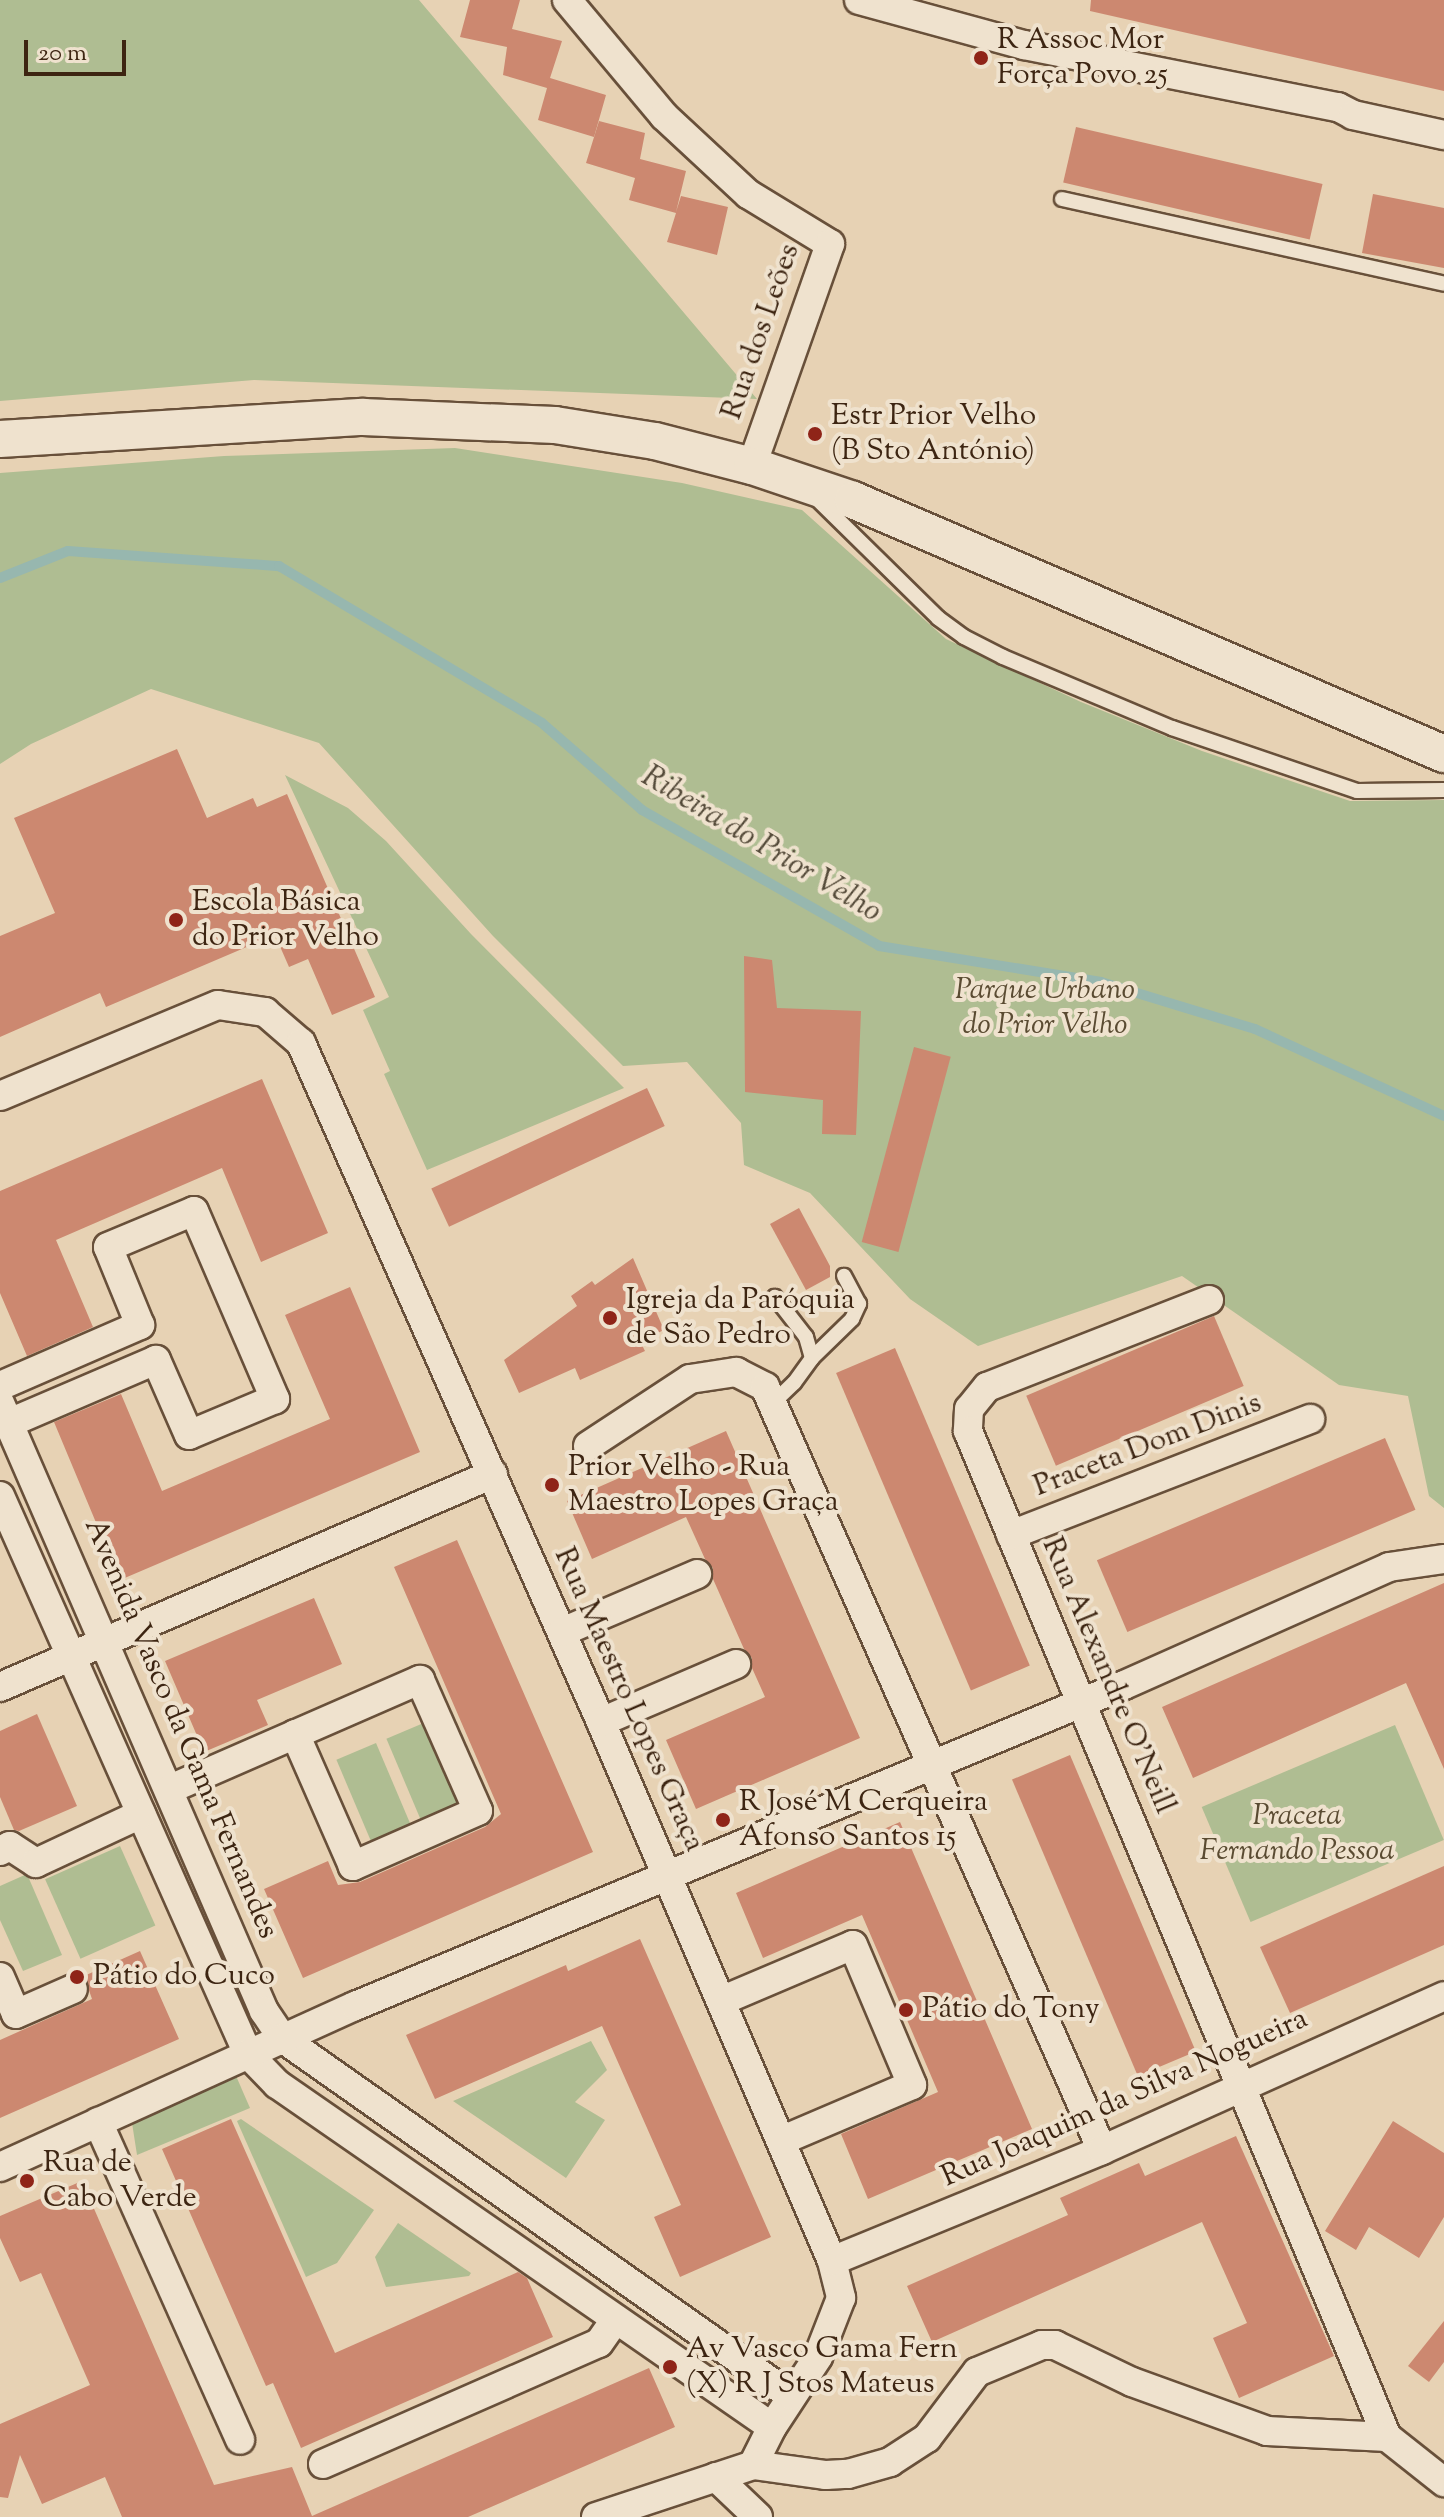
<!DOCTYPE html>
<meta charset="utf-8">
<style>
body{margin:0}
#map{position:relative;width:1444px;height:2517px;overflow:hidden;background:#e7d2b4;font-family:"Sorts Mill Goudy",serif}
div>[style]{position:absolute}
[style*='--x']{left:calc(var(--x)*1px);top:calc(var(--y)*1px);width:calc(var(--w)*1px);rotate:calc(var(--a)*1deg)}
.green>*{inset:0;background:#afbd92;transform-origin:0 0}
.stream>*{height:10px;margin:-5px;padding:0 5px;transform-origin:5px;border-radius:5px;background:#97b7af}
.building>*{inset:0;background:#cc8870;transform-origin:0 0}
.roads{filter:drop-shadow(2px 0 #68503a) drop-shadow(-2px 0 #68503a) drop-shadow(0 2px #68503a) drop-shadow(0 -2px #68503a)}
.service>*{height:14px;margin:-7px;padding:0 7px;transform-origin:7px;border-radius:7px;background:#efe2ce}
.minor>*{height:28px;margin:-14px;padding:0 14px;transform-origin:14px;border-radius:14px;background:#efe2ce}
.tertiary>*{height:36px;margin:-18px;padding:0 18px;transform-origin:18px;border-radius:18px;background:#efe2ce}
.dots>*{width:22px;height:22px;translate:-50% -50%;box-sizing:border-box;border:4px solid #efe2ce;border-radius:50%}
span{translate:-50% -50%;white-space:nowrap;text-align:center;line-height:1.15;-webkit-text-stroke:8px #efe2ce;paint-order:stroke}
.poi-label{font-size:30px;color:#3d2512}
.left{translate:0 -50%;text-align:left}
.street-label{font-size:30px;color:#3d2512}
.park-label{font-size:30px;color:#5a4b32;font-style:italic}
.water-label{font-size:32px;color:#544a39;font-style:italic}
.scale{position:absolute;left:24px;top:40px;width:102px;height:36px;box-sizing:border-box;border:4px solid #3d2512;border-top:0;padding-left:10px;font-size:24px;line-height:28px;white-space:nowrap;color:#3d2512;-webkit-text-stroke:6px #efe2ce;paint-order:stroke}
</style>
<div id="map">
<div class="green">
<i style="clip-path:polygon(0 0,419px 0,757px 399px,254px 380px,0 401px)"></i>
<i style="clip-path:polygon(455px 448px,682px 483px,802px 510px,946px 639px,1081px 702px,1202px 751px,1350px 801px,1444px 800px,1444px 1508px,1429px 1496px,1408px 1396px,1339px 1385px,1182px 1276px,978px 1346px,910px 1299px,810px 1193px,744px 1165px,741px 1123px,687px 1062px,623px 1066px,493px 936px,319px 743px,151px 689px,31px 744px,0 764px,0 473px,224px 456px)"></i>
<i style="clip-path:polygon(285px 775px,348px 808px,386px 841px,471px 934px,624px 1088px,427px 1170px,384px 1074px,390px 1071px,363px 1010px,389px 997px)"></i>
<i style="left:426px;top:1722px;width:87px;height:43px;rotate:67deg"></i>
<i style="left:1395px;top:1725px;width:125px;height:210px;rotate:67deg"></i>
<i style="left:376px;top:1743px;width:88px;height:43px;rotate:67deg"></i>
<i style="left:120px;top:1846px;width:87px;height:82px;rotate:66deg"></i>
<i style="clip-path:polygon(27px 1874px,62px 1955px,23px 1971px,0 1920px,0 1886px)"></i>
<i style="clip-path:polygon(591px 2041px,607px 2070px,575px 2102px,605px 2120px,566px 2178px,453px 2101px)"></i>
<i style="clip-path:polygon(233px 2069px,250px 2108px,137px 2155px,132px 2123px)"></i>
<i style="clip-path:polygon(241px 2119px,374px 2210px,337px 2263px,306px 2277px,237px 2121px)"></i>
<i style="clip-path:polygon(398px 2223px,471px 2273px,469px 2276px,386px 2287px,375px 2257px)"></i>
</div>
<div class="stream">
<i style="--x:0;--y:578;--w:73;--a:-21.7"></i>
<i style="--x:68;--y:551;--w:212;--a:4.1"></i>
<i style="--x:279;--y:566;--w:306;--a:30.8"></i>
<i style="--x:542;--y:723;--w:133;--a:41"></i>
<i style="--x:642;--y:810;--w:273;--a:29.8"></i>
<i style="--x:879;--y:946;--w:225;--a:9.2"></i>
<i style="--x:1101;--y:982;--w:161;--a:17"></i>
<i style="--x:1255;--y:1029;--w:208;--a:24.7"></i>
</div>
<div class="building">
<i style="clip-path:polygon(470px 0,520px 0,512px 29px,562px 41px,550px 78px,606px 95px,594px 137px,538px 120px,547px 88px,503px 75px,507px 47px,460px 37px)"></i>
<i style="clip-path:polygon(1091px 0,1444px 0,1444px 91px,1090px 11px)"></i>
<i style="clip-path:polygon(599px 121px,645px 133px,639px 164px,640px 159px,686px 171px,676px 212px,681px 196px,728px 207px,717px 255px,667px 242px,676px 213px,629px 200px,635px 178px,586px 163px)"></i>
<i style="left:1076px;top:127px;width:253px;height:57px;rotate:13deg"></i>
<i style="clip-path:polygon(1373px 194px,1444px 208px,1444px 268px,1362px 253px)"></i>
<i style="clip-path:polygon(177px 749px,207px 818px,253px 798px,257px 807px,287px 794px,375px 997px,332px 1015px,308px 959px,289px 967px,275px 935px,106px 1007px,100px 993px,0 1037px,0 936px,55px 913px,14px 818px)"></i>
<i style="clip-path:polygon(744px 956px,772px 960px,777px 1008px,861px 1011px,856px 1135px,822px 1134px,823px 1100px,745px 1092px)"></i>
<i style="left:914px;top:1047px;width:38px;height:202px;rotate:15deg"></i>
<i style="clip-path:polygon(262px 1079px,328px 1233px,261px 1262px,222px 1168px,56px 1240px,93px 1327px,27px 1356px,0 1293px,0 1191px)"></i>
<i style="left:647px;top:1088px;width:42px;height:238px;rotate:65deg"></i>
<i style="clip-path:polygon(799px 1208px,830px 1266px,830px 1277px,806px 1290px,770px 1224px)"></i>
<i style="clip-path:polygon(633px 1258px,664px 1330px,640px 1341px,645px 1351px,580px 1380px,575px 1368px,519px 1393px,504px 1360px,577px 1306px,571px 1296px,592px 1281px,595px 1285px)"></i>
<i style="clip-path:polygon(350px 1287px,420px 1452px,120px 1580px,54px 1422px,121px 1394px,162px 1491px,330px 1419px,285px 1315px)"></i>
<i style="left:1214px;top:1316px;width:76px;height:204px;rotate:67deg"></i>
<i style="left:895px;top:1348px;width:345px;height:64px;rotate:67deg"></i>
<i style="clip-path:polygon(726px 1431px,860px 1738px,696px 1809px,666px 1740px,765px 1697px,752px 1668px,752px 1658px,744px 1649px,713px 1579px,713px 1568px,705px 1559px,686px 1517px,592px 1559px,567px 1501px)"></i>
<i style="left:1385px;top:1438px;width:78px;height:313px;rotate:67deg"></i>
<i style="clip-path:polygon(457px 1540px,593px 1852px,303px 1978px,264px 1889px,328px 1861px,338px 1885px,360px 1882px,485px 1827px,501px 1814px,394px 1567px)"></i>
<i style="clip-path:polygon(1444px 1583px,1444px 1769px,1406px 1683px,1193px 1778px,1162px 1707px)"></i>
<i style="clip-path:polygon(314px 1598px,342px 1664px,257px 1700px,268px 1725px,204px 1752px,165px 1661px)"></i>
<i style="clip-path:polygon(37px 1714px,77px 1806px,19px 1831px,14px 1830px,0 1797px,0 1731px)"></i>
<i style="left:1070px;top:1755px;width:322px;height:63px;rotate:67deg"></i>
<i style="clip-path:polygon(900px 1822px,1032px 2129px,868px 2199px,841px 2134px,938px 2092px,862px 1915px,763px 1958px,736px 1893px)"></i>
<i style="clip-path:polygon(1444px 1866px,1444px 1945px,1290px 2013px,1260px 1947px)"></i>
<i style="clip-path:polygon(640px 1939px,771px 2237px,680px 2277px,654px 2217px,681px 2205px,602px 2026px,435px 2099px,406px 2035px,566px 1965px,568px 1971px)"></i>
<i style="clip-path:polygon(140px 1951px,179px 2039px,0 2118px,0 2040px,92px 1999px,84px 1976px)"></i>
<i style="clip-path:polygon(231px 2119px,335px 2353px,518px 2272px,527px 2278px,553px 2337px,301px 2448px,273px 2383px,266px 2386px,162px 2149px)"></i>
<i style="clip-path:polygon(1393px 2121px,1444px 2153px,1444px 2217px,1419px 2258px,1369px 2227px,1356px 2250px,1325px 2231px)"></i>
<i style="clip-path:polygon(1236px 2136px,1334px 2356px,1239px 2398px,1213px 2338px,1247px 2323px,1202px 2222px,932px 2342px,907px 2286px,1068px 2215px,1060px 2198px,1139px 2163px,1145px 2176px)"></i>
<i style="clip-path:polygon(82px 2181px,214px 2485px,292px 2467px,312px 2516px,649px 2368px,675px 2427px,468px 2517px,122px 2517px,105px 2477px,42px 2504px,20px 2455px,8px 2498px,0 2497px,0 2424px,90px 2385px,41px 2273px,20px 2282px,0 2238px,0 2216px)"></i>
<i style="clip-path:polygon(1444px 2321px,1444px 2362px,1429px 2382px,1408px 2366px)"></i>
</div>
<div class="roads">
<div class="service">
<i style="--x:1062;--y:199;--w:391;--a:12.5"></i>
<i style="--x:816;--y:498;--w:171;--a:44.5"></i>
<i style="--x:938;--y:618;--w:32;--a:36"></i>
<i style="--x:964;--y:637;--w:44;--a:27.1"></i>
<i style="--x:1003;--y:657;--w:183;--a:22.8"></i>
<i style="--x:1172;--y:728;--w:195;--a:18.8"></i>
<i style="--x:1357;--y:791;--w:87;--a:-0.7"></i>
<i style="--x:812;--y:1358;--w:56;--a:-44.3"></i>
<i style="--x:852;--y:1319;--w:17;--a:-65"></i>
<i style="--x:859;--y:1304;--w:32;--a:-118"></i>
<i style="--x:773;--y:1403;--w:29;--a:-44"></i>
<i style="--x:794;--y:1383;--w:31;--a:-54"></i>
<i style="--x:812;--y:1358;--w:22;--a:-106"></i>
<i style="--x:806;--y:1337;--w:51;--a:-127.8"></i>
</div>
<div class="minor">
<i style="--x:567;--y:0;--w:151;--a:50.1"></i>
<i style="--x:664;--y:116;--w:115;--a:42.9"></i>
<i style="--x:748;--y:194;--w:96;--a:31.4"></i>
<i style="--x:830;--y:244;--w:235;--a:109.4"></i>
<i style="--x:859;--y:0;--w:171;--a:15.3"></i>
<i style="--x:1024;--y:45;--w:320;--a:11.2"></i>
<i style="--x:1338;--y:107;--w:17;--a:28"></i>
<i style="--x:1353;--y:115;--w:93;--a:12.4"></i>
<i style="--x:0;--y:1096;--w:236;--a:-22.7"></i>
<i style="--x:218;--y:1005;--w:48;--a:8.5"></i>
<i style="--x:265;--y:1012;--w:48;--a:40.7"></i>
<i style="--x:301;--y:1043;--w:742;--a:66.16"></i>
<i style="--x:601;--y:1722;--w:586;--a:66.8"></i>
<i style="--x:832;--y:2261;--w:38;--a:76"></i>
<i style="--x:841;--y:2298;--w:63;--a:111.3"></i>
<i style="--x:818;--y:2357;--w:84;--a:123.3"></i>
<i style="--x:772;--y:2427;--w:42;--a:116.6"></i>
<i style="--x:1209;--y:1300;--w:238;--a:158.6"></i>
<i style="--x:987;--y:1387;--w:28;--a:129"></i>
<i style="--x:969;--y:1409;--w:22;--a:93"></i>
<i style="--x:968;--y:1431;--w:1090;--a:67.39"></i>
<i style="--x:1387;--y:2437;--w:73;--a:38.3"></i>
<i style="--x:0;--y:1386;--w:153;--a:-23.5"></i>
<i style="--x:140;--y:1325;--w:84;--a:-112.3"></i>
<i style="--x:108;--y:1247;--w:93;--a:-22.7"></i>
<i style="--x:194;--y:1211;--w:205;--a:66.7"></i>
<i style="--x:275;--y:1399;--w:93;--a:157.3"></i>
<i style="--x:189;--y:1435;--w:82;--a:-113.7"></i>
<i style="--x:156;--y:1360;--w:160;--a:156.8"></i>
<i style="--x:0;--y:1403;--w:663;--a:66.53"></i>
<i style="--x:264;--y:2011;--w:32;--a:56"></i>
<i style="--x:282;--y:2038;--w:622;--a:35.12"></i>
<i style="--x:588;--y:1446;--w:122;--a:-33.3"></i>
<i style="--x:690;--y:1379;--w:47;--a:-8.7"></i>
<i style="--x:736;--y:1372;--w:33;--a:27"></i>
<i style="--x:765;--y:1387;--w:834;--a:66.17"></i>
<i style="--x:0;--y:1496;--w:611;--a:66.04"></i>
<i style="--x:248;--y:2054;--w:42;--a:46"></i>
<i style="--x:277;--y:2084;--w:602;--a:34.72"></i>
<i style="--x:1011;--y:1535;--w:321;--a:-21.2"></i>
<i style="--x:562;--y:1632;--w:147;--a:-23.2"></i>
<i style="--x:0;--y:1687;--w:537;--a:-23.37"></i>
<i style="--x:601;--y:1722;--w:147;--a:-23.2"></i>
<i style="--x:170;--y:1789;--w:273;--a:-23.6"></i>
<i style="--x:420;--y:1680;--w:143;--a:66.1"></i>
<i style="--x:478;--y:1811;--w:137;--a:156.3"></i>
<i style="--x:353;--y:1866;--w:144;--a:-113.7"></i>
<i style="--x:0;--y:1851;--w:11;--a:-27"></i>
<i style="--x:10;--y:1846;--w:31;--a:33"></i>
<i style="--x:36;--y:1863;--w:116;--a:-25"></i>
<i style="--x:0;--y:1977;--w:40;--a:66.6"></i>
<i style="--x:16;--y:2014;--w:62;--a:-23.7"></i>
<i style="--x:721;--y:2001;--w:143;--a:-23"></i>
<i style="--x:853;--y:1945;--w:152;--a:67.1"></i>
<i style="--x:912;--y:2085;--w:142;--a:156.9"></i>
<i style="--x:98;--y:2122;--w:348;--a:65.9"></i>
<i style="--x:0;--y:2167;--w:390;--a:-24.4"></i>
<i style="--x:355;--y:2006;--w:831;--a:-22.65"></i>
<i style="--x:1122;--y:1686;--w:292;--a:-24"></i>
<i style="--x:1389;--y:1567;--w:56;--a:-8.3"></i>
<i style="--x:832;--y:2261;--w:292;--a:-22.3"></i>
<i style="--x:1102;--y:2150;--w:375;--a:-24.2"></i>
<i style="--x:323;--y:2464;--w:301;--a:-23.7"></i>
<i style="--x:599;--y:2343;--w:29;--a:-55"></i>
<i style="--x:716;--y:2477;--w:58;--a:43.6"></i>
<i style="--x:596;--y:2517;--w:165;--a:-18.3"></i>
<i style="--x:753;--y:2465;--w:74;--a:7.8"></i>
<i style="--x:826;--y:2475;--w:22;--a:-3"></i>
<i style="--x:848;--y:2474;--w:44;--a:-15.9"></i>
<i style="--x:890;--y:2462;--w:44;--a:-33"></i>
<i style="--x:927;--y:2438;--w:83;--a:-52.9"></i>
<i style="--x:977;--y:2372;--w:70;--a:-22.6"></i>
<i style="--x:1042;--y:2345;--w:13;--a:0"></i>
<i style="--x:1055;--y:2345;--w:85;--a:25.7"></i>
<i style="--x:1132;--y:2382;--w:144;--a:19.9"></i>
<i style="--x:1267;--y:2431;--w:120;--a:2.9"></i>
</div>
<div class="tertiary">
<i style="--x:0;--y:439;--w:364;--a:-3.5"></i>
<i style="--x:363;--y:417;--w:192;--a:2.4"></i>
<i style="--x:555;--y:425;--w:101;--a:9.1"></i>
<i style="--x:655;--y:441;--w:100;--a:14.5"></i>
<i style="--x:752;--y:466;--w:107;--a:18.6"></i>
<i style="--x:853;--y:500;--w:643;--a:23.26"></i>
</div>
</div>
<div class="dots">
<i style="left:981px;top:58px;background:#8f2418"></i>
<i style="left:815px;top:434px;background:#8f2418"></i>
<i style="left:176px;top:920px;background:#8f2418"></i>
<i style="left:610px;top:1318px;background:#8f2418"></i>
<i style="left:552px;top:1485px;background:#8f2418"></i>
<i style="left:723px;top:1820px;background:#8f2418"></i>
<i style="left:77px;top:1977px;background:#8f2418"></i>
<i style="left:906px;top:2010px;background:#8f2418"></i>
<i style="left:27px;top:2181px;background:#8f2418"></i>
<i style="left:670px;top:2367px;background:#8f2418"></i>
</div>
<div class="poi-label">
<span class="left" style="left:997px;top:58px">R Assoc Mor<br>Força Povo 25</span>
<span class="left" style="left:831px;top:434px">Estr Prior Velho<br>(B Sto António)</span>
<span class="left" style="left:192px;top:920px">Escola Básica<br>do Prior Velho</span>
<span class="left" style="left:626px;top:1318px">Igreja da Paróquia<br>de São Pedro</span>
<span class="left" style="left:568px;top:1485px">Prior Velho - Rua<br>Maestro Lopes Graça</span>
<span class="left" style="left:739px;top:1820px">R José M Cerqueira<br>Afonso Santos 15</span>
<span class="left" style="left:93px;top:1977px">Pátio do Cuco</span>
<span class="left" style="left:922px;top:2010px">Pátio do Tony</span>
<span class="left" style="left:43px;top:2181px">Rua de<br>Cabo Verde</span>
<span class="left" style="left:686px;top:2367px">Av Vasco Gama Fern<br>(X) R J Stos Mateus</span>
</div>
<div class="street-label">
<span style="left:762px;top:332px;rotate:-71deg">Rua dos Leões</span>
<span style="left:1148px;top:1446px;rotate:-21deg">Praceta Dom Dinis</span>
<span style="left:1107px;top:1676px;rotate:67deg">Rua Alexandre O'Neill</span>
<span style="left:628px;top:1700px;rotate:66deg">Rua Maestro Lopes Graça</span>
<span style="left:180px;top:1729px;rotate:67deg">Avenida Vasco da Gama Fernandes</span>
<span style="left:1125px;top:2099px;rotate:-24deg">Rua Joaquim da Silva Nogueira</span>
</div>
<div class="park-label">
<span style="left:1045px;top:1008px">Parque Urbano<br>do Prior Velho</span>
<span style="left:1297px;top:1834px">Praceta<br>Fernando Pessoa</span>
</div>
<div class="water-label">
<span style="left:761px;top:845px;rotate:31deg">Ribeira do Prior Velho</span>
</div>
<div class="scale">20 m</div>
</div>
